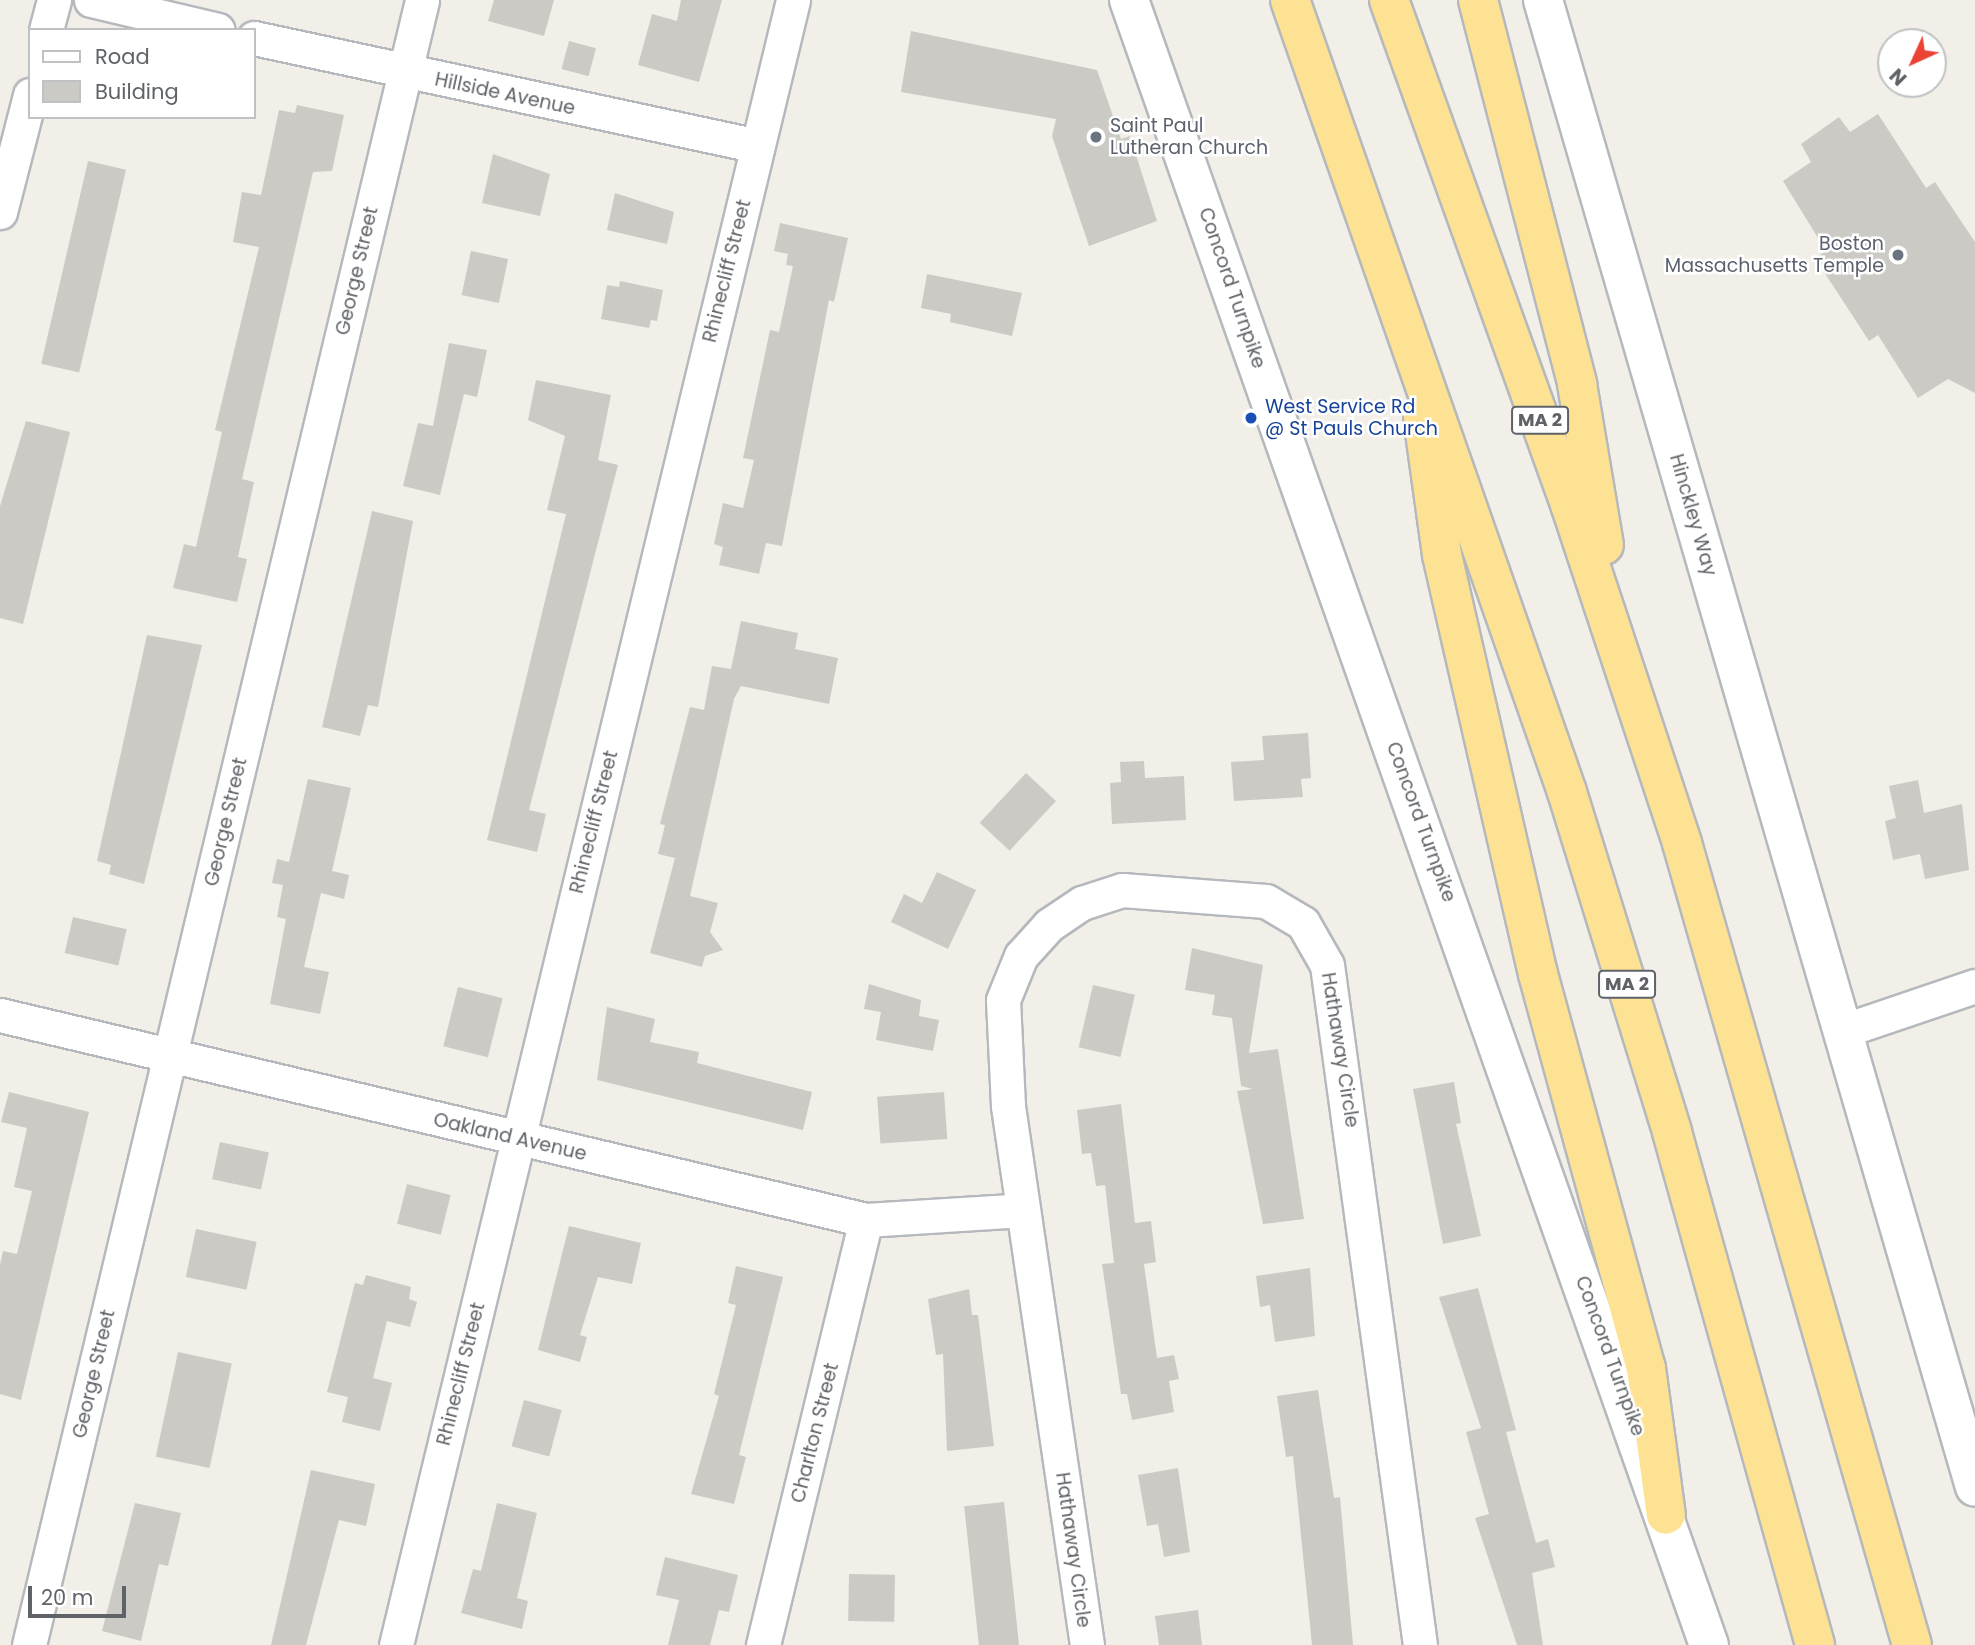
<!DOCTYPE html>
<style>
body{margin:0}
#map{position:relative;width:1975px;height:1645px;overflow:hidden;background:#f1efe8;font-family:Poppins,sans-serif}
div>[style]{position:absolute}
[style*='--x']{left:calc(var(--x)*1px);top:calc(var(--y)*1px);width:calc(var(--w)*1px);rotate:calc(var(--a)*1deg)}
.building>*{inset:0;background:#cccac5;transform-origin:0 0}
.roads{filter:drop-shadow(2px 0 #b5b8bc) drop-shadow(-2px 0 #b5b8bc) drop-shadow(0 2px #b5b8bc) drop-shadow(0 -2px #b5b8bc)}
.street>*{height:33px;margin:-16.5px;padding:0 16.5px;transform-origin:16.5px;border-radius:16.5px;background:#fff}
.secondary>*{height:38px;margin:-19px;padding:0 19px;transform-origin:19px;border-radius:19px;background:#fff}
.highway>*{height:38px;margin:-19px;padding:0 19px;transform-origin:19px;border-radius:19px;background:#fde293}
.dots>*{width:19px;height:19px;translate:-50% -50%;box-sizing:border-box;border:4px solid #fff;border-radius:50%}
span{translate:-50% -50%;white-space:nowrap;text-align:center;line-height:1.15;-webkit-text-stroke:5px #fff;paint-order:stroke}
.shield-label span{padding:2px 5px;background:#fff;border:2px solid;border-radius:5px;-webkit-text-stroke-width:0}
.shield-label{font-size:18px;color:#5f6368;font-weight:700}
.street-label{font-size:19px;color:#5f6368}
.worship-label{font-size:19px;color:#5b616d}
.left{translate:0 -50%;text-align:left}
.right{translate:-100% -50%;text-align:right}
.transit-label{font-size:19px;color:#164399}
.legend{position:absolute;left:28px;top:28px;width:228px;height:91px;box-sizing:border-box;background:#fff;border:2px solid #bfc1c3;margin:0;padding:9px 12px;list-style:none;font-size:21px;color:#5f6368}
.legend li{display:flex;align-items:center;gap:14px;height:35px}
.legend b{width:35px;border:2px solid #bfc1c3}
.north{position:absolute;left:1877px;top:28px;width:70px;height:70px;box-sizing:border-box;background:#fff;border:2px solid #bfc1c3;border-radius:50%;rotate:225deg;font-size:19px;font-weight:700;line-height:28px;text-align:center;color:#5f6368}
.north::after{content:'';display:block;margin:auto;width:24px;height:32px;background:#ea4335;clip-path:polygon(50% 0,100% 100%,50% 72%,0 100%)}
.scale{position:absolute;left:28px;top:1586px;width:98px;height:32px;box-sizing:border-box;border:4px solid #5f6368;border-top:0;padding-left:9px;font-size:21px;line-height:24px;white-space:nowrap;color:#5f6368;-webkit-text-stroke:5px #fff;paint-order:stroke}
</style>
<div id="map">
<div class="building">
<i style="clip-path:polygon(494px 0,554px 0,544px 36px,488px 21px)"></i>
<i style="clip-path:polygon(681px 0,722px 0,699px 82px,638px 65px,652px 14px,677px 21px)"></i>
<i style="clip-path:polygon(911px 31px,1097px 70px,1121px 139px,1130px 136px,1157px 221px,1089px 246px,1052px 136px,1056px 119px,901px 92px)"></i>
<i style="left:569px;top:41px;width:28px;height:29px;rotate:15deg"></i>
<i style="clip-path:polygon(297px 105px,344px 115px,332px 171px,313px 172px,242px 479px,254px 482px,238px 557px,247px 559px,237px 602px,173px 588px,184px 544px,196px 547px,222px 432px,215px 430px,259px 247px,233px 242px,242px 192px,261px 195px,279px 110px,295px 113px)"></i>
<i style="clip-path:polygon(1878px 114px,1926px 188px,1935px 182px,1975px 242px,1975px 393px,1948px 379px,1918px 398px,1878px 335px,1869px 341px,1815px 258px,1826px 251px,1783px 181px,1811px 162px,1801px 144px,1839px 117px,1850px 132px)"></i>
<i style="clip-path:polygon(493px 154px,550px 174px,540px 216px,482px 203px)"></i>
<i style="left:88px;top:161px;width:39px;height:208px;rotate:13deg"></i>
<i style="clip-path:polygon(615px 193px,674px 212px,667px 244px,607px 230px)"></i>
<i style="clip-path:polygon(780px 223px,848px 238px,834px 302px,829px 300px,782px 546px,766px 543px,759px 574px,719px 565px,723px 547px,714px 544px,723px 503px,743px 508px,754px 460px,743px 458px,770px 330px,779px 332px,793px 266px,786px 265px,788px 254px,774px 251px)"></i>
<i style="left:471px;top:251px;width:38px;height:45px;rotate:12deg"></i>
<i style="clip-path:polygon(927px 274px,1022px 293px,1012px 336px,950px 322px,951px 314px,921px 308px)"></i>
<i style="clip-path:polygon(620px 281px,663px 290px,657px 321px,651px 320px,649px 328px,601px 319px,607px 285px,619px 287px)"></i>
<i style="clip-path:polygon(449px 343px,487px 350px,477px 397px,464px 394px,440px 495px,403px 486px,418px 423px,433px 426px)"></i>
<i style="clip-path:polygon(536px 380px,611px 395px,598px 460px,618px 465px,529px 810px,546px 814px,537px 852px,487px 840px,566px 514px,547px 510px,565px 436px,528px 420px)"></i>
<i style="clip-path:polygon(26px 421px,70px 432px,23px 624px,0 618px,0 506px)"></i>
<i style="clip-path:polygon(372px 511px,413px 521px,378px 707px,368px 705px,360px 736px,322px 727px)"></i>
<i style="clip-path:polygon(741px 621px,798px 633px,795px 649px,838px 658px,829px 704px,741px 686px,734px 699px,690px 896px,718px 903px,710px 932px,723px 950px,705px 956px,702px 967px,650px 953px,675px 858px,658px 854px,665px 825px,660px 824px,690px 707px,704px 710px,712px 666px,731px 669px)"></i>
<i style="clip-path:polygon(147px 635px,202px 645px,144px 884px,109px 874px,111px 865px,97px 861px)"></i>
<i style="clip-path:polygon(1308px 733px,1311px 778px,1301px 779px,1303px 797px,1234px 801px,1231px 762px,1264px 760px,1262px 736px)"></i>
<i style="clip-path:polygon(1144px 761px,1145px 778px,1184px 776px,1186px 820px,1112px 824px,1110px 783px,1121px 782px,1120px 762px)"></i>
<i style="left:1026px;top:773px;width:41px;height:68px;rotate:43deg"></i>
<i style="clip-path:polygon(308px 779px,351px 788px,332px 871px,349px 875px,344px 899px,321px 893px,304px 967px,329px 972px,320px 1014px,270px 1004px,286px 919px,277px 917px,283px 885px,272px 883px,277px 859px,289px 862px)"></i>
<i style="clip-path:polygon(1918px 780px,1924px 813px,1962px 804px,1969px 870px,1925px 879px,1920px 854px,1893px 860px,1885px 821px,1896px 818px,1889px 786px)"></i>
<i style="clip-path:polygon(937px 872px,976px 890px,948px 949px,891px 922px,904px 894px,922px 903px)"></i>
<i style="left:73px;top:917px;width:55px;height:37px;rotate:13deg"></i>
<i style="clip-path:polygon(1192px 948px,1263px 965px,1249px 1053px,1278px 1049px,1304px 1219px,1263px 1224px,1237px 1091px,1253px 1089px,1241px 1086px,1232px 1018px,1212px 1015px,1215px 995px,1185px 990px)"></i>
<i style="clip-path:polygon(869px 984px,921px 1000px,919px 1016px,939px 1020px,933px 1051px,876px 1040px,881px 1012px,864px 1009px)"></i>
<i style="left:1093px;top:985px;width:43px;height:64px;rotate:13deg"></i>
<i style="left:458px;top:987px;width:46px;height:61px;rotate:14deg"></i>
<i style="clip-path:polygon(607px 1007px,655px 1019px,650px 1042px,699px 1052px,697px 1063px,812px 1092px,803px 1130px,597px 1080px)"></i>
<i style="clip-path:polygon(1454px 1082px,1461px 1123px,1456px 1124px,1481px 1236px,1443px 1244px,1413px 1089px)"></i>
<i style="clip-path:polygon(9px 1092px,89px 1112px,21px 1400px,0 1394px,0 1265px,3px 1251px,17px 1254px,32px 1191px,14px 1187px,27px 1128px,1px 1122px)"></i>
<i style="left:944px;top:1092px;width:47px;height:67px;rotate:86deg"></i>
<i style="clip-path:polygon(1121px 1104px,1135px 1223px,1151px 1221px,1156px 1262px,1144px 1264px,1157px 1358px,1174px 1355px,1179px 1379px,1169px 1381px,1174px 1412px,1132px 1420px,1127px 1394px,1121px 1394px,1102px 1264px,1114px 1263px,1105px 1185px,1096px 1186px,1091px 1153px,1082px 1154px,1077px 1110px)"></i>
<i style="left:220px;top:1142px;width:50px;height:38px;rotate:12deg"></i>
<i style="left:407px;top:1184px;width:45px;height:41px;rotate:14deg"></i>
<i style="clip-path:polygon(569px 1226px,641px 1243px,632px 1284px,598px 1277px,580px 1335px,587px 1337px,580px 1362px,538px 1350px)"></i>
<i style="left:196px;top:1229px;width:62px;height:49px;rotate:12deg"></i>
<i style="clip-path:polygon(736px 1266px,783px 1277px,739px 1455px,746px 1457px,734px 1504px,691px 1494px,719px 1396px,714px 1394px,736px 1305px,728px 1303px)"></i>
<i style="clip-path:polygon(1310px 1268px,1315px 1336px,1275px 1342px,1270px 1305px,1260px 1307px,1256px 1276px)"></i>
<i style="clip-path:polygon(366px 1275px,411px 1287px,409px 1299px,417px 1302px,410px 1327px,387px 1321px,373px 1378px,392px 1383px,380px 1431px,342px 1422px,348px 1397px,327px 1392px,355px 1283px,363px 1285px)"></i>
<i style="clip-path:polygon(1478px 1288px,1516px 1430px,1506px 1432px,1536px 1543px,1548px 1539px,1555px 1567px,1532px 1573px,1543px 1645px,1517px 1645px,1475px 1518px,1489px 1514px,1466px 1432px,1481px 1428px,1439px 1297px)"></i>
<i style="clip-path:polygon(969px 1289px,972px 1315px,978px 1315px,994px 1446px,947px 1451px,943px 1354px,936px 1355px,928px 1299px)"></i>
<i style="left:178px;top:1352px;width:55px;height:107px;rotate:12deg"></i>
<i style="clip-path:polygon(1318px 1390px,1334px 1498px,1340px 1497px,1353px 1645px,1312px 1645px,1293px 1456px,1286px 1457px,1277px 1396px)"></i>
<i style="left:524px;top:1400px;width:39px;height:48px;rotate:15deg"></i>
<i style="clip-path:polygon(1178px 1468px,1190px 1552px,1164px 1557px,1158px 1524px,1147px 1526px,1138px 1475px)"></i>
<i style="clip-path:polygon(311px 1470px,375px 1484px,366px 1526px,339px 1520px,306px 1645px,271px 1645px)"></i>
<i style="left:1004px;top:1502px;width:144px;height:40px;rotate:84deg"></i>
<i style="clip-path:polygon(135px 1503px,181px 1513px,168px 1566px,159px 1564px,141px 1641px,102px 1631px)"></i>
<i style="clip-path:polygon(497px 1503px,537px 1513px,517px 1598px,528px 1601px,522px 1629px,461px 1613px,473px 1569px,481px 1571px)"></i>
<i style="clip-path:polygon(665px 1557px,738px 1575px,729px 1612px,719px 1610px,710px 1645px,668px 1645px,679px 1600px,656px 1595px)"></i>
<i style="left:849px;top:1574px;width:46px;height:47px;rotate:1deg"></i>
<i style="clip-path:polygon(1198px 1610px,1202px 1645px,1159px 1645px,1155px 1616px)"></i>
</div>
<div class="roads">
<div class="street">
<i style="--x:91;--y:0;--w:130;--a:13.3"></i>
<i style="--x:46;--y:30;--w:31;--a:-75"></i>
<i style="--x:254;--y:38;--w:515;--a:12.09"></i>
<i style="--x:0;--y:212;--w:121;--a:-75.6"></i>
<i style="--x:0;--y:1015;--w:890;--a:13.32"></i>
<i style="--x:866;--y:1220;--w:157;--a:-3.6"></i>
<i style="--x:1842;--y:1031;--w:140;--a:-18.7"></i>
<i style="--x:29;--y:1645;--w:1691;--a:-76.56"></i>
<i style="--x:396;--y:1645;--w:1692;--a:-76.43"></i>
<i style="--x:763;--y:1645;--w:437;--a:-76.4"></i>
<i style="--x:1087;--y:1645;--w:545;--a:-98.34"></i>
<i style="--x:1008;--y:1106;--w:106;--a:-92.7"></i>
<i style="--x:1003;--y:1000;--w:48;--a:-67.8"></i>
<i style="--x:1021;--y:956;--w:42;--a:-47.9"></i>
<i style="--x:1049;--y:925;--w:40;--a:-34"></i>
<i style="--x:1082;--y:903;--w:42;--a:-18"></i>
<i style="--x:1122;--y:890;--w:144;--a:4.4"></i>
<i style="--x:1266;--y:901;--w:43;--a:30.7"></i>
<i style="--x:1303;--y:923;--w:48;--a:60.3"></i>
<i style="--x:1327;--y:965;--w:686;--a:82.21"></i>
</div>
<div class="secondary">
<i style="--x:1129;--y:0;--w:1744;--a:70.58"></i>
<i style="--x:1543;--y:0;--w:1548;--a:73.8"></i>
</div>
<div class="highway">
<i style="--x:1290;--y:0;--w:839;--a:70.72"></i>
<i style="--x:1567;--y:792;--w:356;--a:72.8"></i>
<i style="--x:1672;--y:1132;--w:533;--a:74.42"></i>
<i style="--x:1389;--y:0;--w:539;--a:70.25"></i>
<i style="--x:1571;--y:507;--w:354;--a:71.7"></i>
<i style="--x:1682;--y:843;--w:834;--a:74"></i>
<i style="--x:1478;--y:0;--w:397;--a:75.5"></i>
<i style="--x:1577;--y:384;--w:163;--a:80.5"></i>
<i style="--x:1423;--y:418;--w:138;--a:82.1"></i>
<i style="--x:1442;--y:555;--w:430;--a:77.1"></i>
<i style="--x:1538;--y:974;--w:409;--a:74.7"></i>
<i style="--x:1646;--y:1368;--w:148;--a:82.3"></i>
</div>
</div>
<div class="dots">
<i style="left:1096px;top:137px;background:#6b7280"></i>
<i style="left:1898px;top:255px;background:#6b7280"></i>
<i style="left:1251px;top:418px;background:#1a4fb4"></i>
</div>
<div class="shield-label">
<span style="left:1540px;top:420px">MA 2</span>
<span style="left:1627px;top:984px">MA 2</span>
</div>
<div class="street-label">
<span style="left:505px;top:94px;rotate:12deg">Hillside Avenue</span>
<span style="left:357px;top:271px;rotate:-77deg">George Street</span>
<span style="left:727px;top:271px;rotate:-76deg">Rhinecliff Street</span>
<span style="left:1232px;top:288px;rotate:71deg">Concord Turnpike</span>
<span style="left:1693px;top:515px;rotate:74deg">Hinckley Way</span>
<span style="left:226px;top:822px;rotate:-77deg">George Street</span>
<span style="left:594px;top:822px;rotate:-76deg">Rhinecliff Street</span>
<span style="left:1421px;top:822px;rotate:70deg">Concord Turnpike</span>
<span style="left:1340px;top:1050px;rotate:81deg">Hathaway Circle</span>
<span style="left:510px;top:1137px;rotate:13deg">Oakland Avenue</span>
<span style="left:1610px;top:1356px;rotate:70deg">Concord Turnpike</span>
<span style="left:94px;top:1374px;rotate:-77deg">George Street</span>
<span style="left:461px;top:1374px;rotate:-76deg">Rhinecliff Street</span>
<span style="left:815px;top:1433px;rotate:-76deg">Charlton Street</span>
<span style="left:1073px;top:1550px;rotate:82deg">Hathaway Circle</span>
</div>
<div class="worship-label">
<span class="left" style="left:1110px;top:137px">Saint Paul<br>Lutheran Church</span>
<span class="right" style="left:1884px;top:255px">Boston<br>Massachusetts Temple</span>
</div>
<div class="transit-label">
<span class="left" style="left:1265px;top:418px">West Service Rd<br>@ St Pauls Church</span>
</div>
<ul class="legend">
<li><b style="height:9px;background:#fff"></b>Road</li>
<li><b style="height:19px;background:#cccac5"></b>Building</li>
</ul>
<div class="north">N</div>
<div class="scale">20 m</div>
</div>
